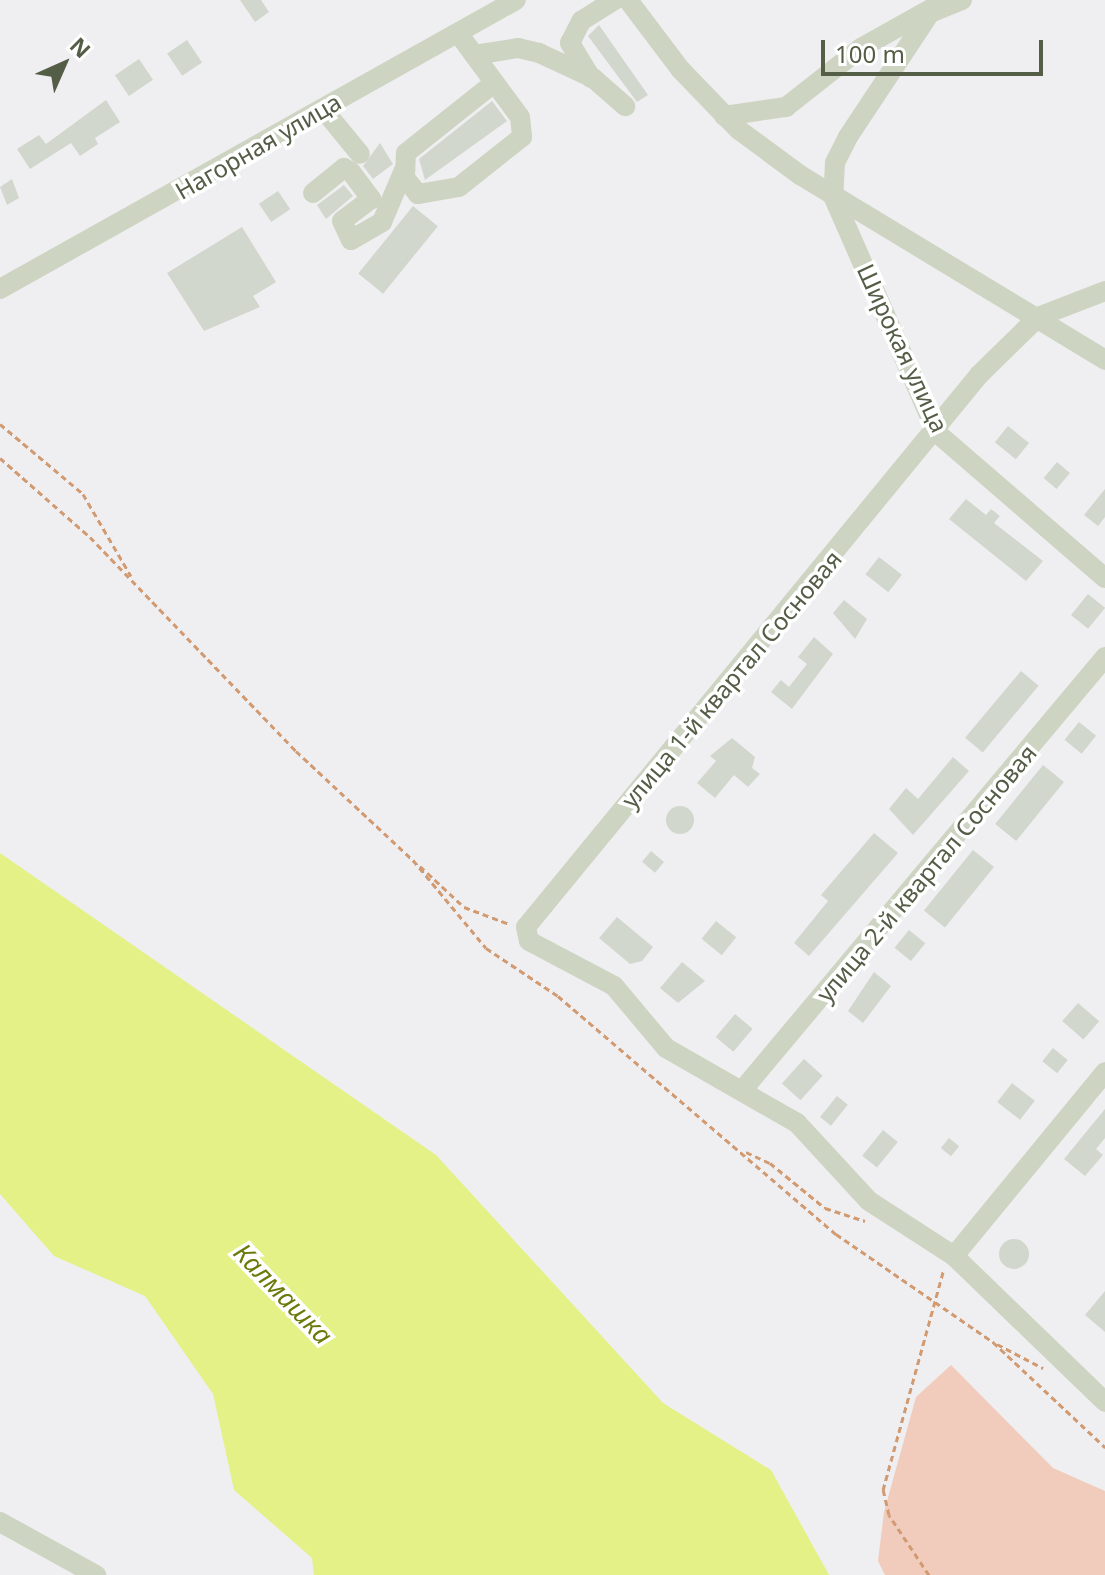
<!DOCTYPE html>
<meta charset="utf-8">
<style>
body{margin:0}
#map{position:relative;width:1105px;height:1575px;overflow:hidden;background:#efeff2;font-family:"Noto Sans",sans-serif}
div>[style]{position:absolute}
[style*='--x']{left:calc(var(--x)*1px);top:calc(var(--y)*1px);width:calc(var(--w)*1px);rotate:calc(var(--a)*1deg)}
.green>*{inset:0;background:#f1cbbb}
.water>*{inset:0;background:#e3f186}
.building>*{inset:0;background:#d1d7cd;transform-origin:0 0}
.round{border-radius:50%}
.path>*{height:3px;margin-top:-1.5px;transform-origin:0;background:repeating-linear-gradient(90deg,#d19a71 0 6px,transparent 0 10px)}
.minor>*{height:20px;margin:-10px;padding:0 10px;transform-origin:10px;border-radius:10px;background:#cdd5c2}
span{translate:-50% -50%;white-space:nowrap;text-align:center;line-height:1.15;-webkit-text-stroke:7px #fff;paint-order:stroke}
.street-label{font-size:24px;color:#545d46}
.water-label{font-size:26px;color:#6b7a09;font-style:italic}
.north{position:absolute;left:24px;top:24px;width:80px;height:80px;-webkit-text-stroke:6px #fff;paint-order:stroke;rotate:45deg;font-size:22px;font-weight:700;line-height:32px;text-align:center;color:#545d46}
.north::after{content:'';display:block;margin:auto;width:28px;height:36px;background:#545d46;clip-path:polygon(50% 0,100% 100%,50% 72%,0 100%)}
.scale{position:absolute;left:821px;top:40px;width:222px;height:36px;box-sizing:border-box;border:4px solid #545d46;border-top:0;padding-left:10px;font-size:24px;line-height:28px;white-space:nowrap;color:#545d46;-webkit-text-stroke:6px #fff;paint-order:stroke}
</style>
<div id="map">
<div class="green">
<i style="clip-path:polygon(951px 1365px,1053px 1468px,1105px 1491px,1105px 1575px,885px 1575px,878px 1561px,884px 1512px,916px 1397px)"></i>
</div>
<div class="water">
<i style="clip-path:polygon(0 853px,436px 1155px,663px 1403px,771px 1470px,829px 1575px,314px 1575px,312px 1558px,234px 1490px,213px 1394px,145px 1296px,54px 1256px,0 1194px)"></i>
</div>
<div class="building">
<i style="clip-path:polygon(240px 0,261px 0,269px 12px,255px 22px)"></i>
<i style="clip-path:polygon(599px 25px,648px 95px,637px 102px,588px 36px)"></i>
<i style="left:187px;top:40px;width:27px;height:24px;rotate:56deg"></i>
<i style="left:139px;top:59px;width:25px;height:29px;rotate:56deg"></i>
<i style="clip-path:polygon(106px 100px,120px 122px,95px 138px,98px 144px,80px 156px,71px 143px,30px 169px,17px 149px,39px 135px,46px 144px)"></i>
<i style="clip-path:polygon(492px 101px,507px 121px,425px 180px,419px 159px)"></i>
<i style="clip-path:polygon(380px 143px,393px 164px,373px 179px,363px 166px)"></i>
<i style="clip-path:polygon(12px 179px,19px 198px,7px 205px,0 187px)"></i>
<i style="clip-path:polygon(344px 185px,353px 196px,326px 219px,317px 205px)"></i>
<i style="left:278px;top:191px;width:22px;height:23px;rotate:56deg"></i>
<i style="left:413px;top:206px;width:32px;height:87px;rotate:39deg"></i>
<i style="clip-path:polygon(242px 227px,276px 282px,253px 296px,260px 307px,204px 331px,167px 273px)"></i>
<i style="left:1008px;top:426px;width:27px;height:21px;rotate:39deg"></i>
<i style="left:1057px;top:462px;width:17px;height:21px;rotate:40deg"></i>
<i style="clip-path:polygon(1105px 489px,1105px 517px,1098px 526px,1084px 515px)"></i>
<i style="clip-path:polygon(966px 499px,986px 515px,991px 509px,1000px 516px,994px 523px,1043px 561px,1026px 581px,949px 519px)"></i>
<i style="left:879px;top:557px;width:29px;height:22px;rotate:38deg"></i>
<i style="left:1088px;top:594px;width:22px;height:27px;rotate:39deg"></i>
<i style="clip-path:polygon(844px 600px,867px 619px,855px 639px,833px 613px)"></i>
<i style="clip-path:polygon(814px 637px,833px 654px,792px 709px,771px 692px,781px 680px,789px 687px,807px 664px,798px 657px)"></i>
<i style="left:1021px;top:671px;width:23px;height:87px;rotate:40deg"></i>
<i style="left:1079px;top:722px;width:22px;height:23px;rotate:39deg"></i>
<i style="clip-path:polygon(732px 738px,755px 757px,752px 768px,760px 774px,748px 787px,734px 775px,715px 798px,697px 783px,716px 761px,710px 756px)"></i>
<i style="clip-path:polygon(953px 757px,969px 771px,913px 835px,889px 809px,906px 788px,918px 799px)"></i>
<i style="left:1043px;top:765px;width:27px;height:76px;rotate:39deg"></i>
<i class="round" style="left:666px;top:806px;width:28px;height:28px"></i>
<i style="clip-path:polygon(874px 833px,898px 853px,809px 956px,794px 943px,828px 901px,821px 895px)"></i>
<i style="left:973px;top:850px;width:27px;height:78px;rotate:39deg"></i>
<i style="left:651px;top:851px;width:17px;height:14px;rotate:40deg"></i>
<i style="clip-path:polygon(617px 917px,653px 947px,642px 961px,630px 964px,599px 938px)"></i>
<i style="left:716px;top:921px;width:26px;height:23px;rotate:39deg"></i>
<i style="left:909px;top:930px;width:21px;height:23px;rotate:39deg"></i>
<i style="clip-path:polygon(682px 962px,705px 981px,678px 1003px,660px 988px)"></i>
<i style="clip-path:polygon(874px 972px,891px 986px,863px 1023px,848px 1011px)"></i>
<i style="left:1078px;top:1003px;width:28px;height:24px;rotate:41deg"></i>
<i style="left:735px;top:1014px;width:23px;height:30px;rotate:40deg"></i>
<i style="left:1053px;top:1048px;width:19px;height:17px;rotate:39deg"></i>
<i style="left:804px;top:1059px;width:25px;height:33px;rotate:42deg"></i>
<i style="left:1012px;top:1083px;width:29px;height:24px;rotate:38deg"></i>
<i style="left:837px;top:1096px;width:14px;height:27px;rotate:39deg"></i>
<i style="clip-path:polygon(1105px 1109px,1105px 1138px,1096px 1149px,1103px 1155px,1085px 1176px,1064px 1159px)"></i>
<i style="left:883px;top:1130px;width:19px;height:33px;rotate:39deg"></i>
<i style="left:949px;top:1138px;width:13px;height:13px;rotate:39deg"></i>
<i class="round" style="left:999px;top:1239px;width:30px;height:30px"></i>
<i style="clip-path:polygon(1105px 1291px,1105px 1332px,1085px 1315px)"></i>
</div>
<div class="path">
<i style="--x:0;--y:424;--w:109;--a:40.1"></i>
<i style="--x:83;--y:494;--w:95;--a:59.7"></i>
<i style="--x:0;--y:458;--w:120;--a:41.3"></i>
<i style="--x:90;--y:537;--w:297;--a:46.1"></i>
<i style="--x:296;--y:751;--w:161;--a:43"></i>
<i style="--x:413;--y:860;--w:114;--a:50.3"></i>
<i style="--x:486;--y:948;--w:87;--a:33.7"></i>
<i style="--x:558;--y:996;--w:366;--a:40.6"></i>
<i style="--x:836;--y:1234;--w:191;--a:34.5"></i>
<i style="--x:993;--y:1342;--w:154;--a:43.2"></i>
<i style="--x:420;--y:866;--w:60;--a:43"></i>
<i style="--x:464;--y:907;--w:48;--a:20.7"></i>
<i style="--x:746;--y:1152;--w:26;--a:25"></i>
<i style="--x:770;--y:1163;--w:71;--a:39.3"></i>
<i style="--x:825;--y:1208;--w:42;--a:18"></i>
<i style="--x:997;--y:1344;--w:52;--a:27.6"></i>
<i style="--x:929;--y:1575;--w:72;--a:-123.7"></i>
<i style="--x:889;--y:1515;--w:26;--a:-103"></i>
<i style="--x:883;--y:1490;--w:229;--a:-74.6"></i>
</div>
<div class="minor">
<i style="--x:628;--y:0;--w:88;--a:52.9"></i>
<i style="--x:681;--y:70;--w:83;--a:46"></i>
<i style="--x:739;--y:130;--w:76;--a:36.4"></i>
<i style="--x:800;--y:175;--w:357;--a:31.2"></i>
<i style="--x:962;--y:0;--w:35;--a:158"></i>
<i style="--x:930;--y:13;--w:149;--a:123.5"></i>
<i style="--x:848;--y:137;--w:29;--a:117"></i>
<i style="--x:835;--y:163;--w:33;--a:93"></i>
<i style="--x:833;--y:196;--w:259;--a:66.3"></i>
<i style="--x:937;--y:433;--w:222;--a:40.8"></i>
<i style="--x:458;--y:33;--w:104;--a:53.6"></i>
<i style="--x:520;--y:117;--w:20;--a:84"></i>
<i style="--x:522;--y:137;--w:80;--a:141.6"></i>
<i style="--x:459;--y:187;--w:42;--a:170.3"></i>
<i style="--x:418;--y:194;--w:21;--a:-129"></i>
<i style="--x:405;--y:178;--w:25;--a:-88"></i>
<i style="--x:406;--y:153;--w:112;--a:-38.5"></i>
<i style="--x:474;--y:55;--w:45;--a:-9"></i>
<i style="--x:518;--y:48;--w:22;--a:13"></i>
<i style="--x:539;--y:53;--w:60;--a:24.8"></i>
<i style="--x:593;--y:78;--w:43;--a:41.2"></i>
<i style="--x:591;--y:78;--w:41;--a:-121"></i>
<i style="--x:570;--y:43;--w:25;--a:-63"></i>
<i style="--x:581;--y:21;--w:40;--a:-32"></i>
<i style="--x:323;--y:109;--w:58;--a:50.6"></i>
<i style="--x:724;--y:116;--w:63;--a:-8.3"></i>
<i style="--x:786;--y:107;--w:95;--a:-38.2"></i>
<i style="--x:861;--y:48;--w:84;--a:-29.3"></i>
<i style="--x:313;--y:193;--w:40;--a:-39"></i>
<i style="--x:344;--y:168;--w:8;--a:30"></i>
<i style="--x:351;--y:172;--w:34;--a:53"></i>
<i style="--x:371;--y:199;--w:36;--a:143"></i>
<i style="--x:342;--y:221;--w:21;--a:65"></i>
<i style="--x:351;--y:240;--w:36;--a:-30"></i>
<i style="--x:382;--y:222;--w:56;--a:-67.1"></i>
<i style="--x:0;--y:289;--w:591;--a:-29.25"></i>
<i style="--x:1105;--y:291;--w:72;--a:158.8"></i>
<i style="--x:1038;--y:317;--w:83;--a:135.5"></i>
<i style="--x:979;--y:375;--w:714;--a:129.37"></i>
<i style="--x:526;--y:927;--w:14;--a:78"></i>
<i style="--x:529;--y:941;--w:96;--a:27.9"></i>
<i style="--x:614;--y:986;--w:81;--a:50"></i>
<i style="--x:666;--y:1048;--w:151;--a:29.8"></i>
<i style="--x:797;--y:1123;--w:106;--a:47.3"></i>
<i style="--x:869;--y:1201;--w:101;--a:32.9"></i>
<i style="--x:954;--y:1256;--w:210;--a:44"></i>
<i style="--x:745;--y:1087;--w:561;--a:-50.06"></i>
<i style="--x:954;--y:1256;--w:238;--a:-50.6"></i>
<i style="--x:0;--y:1522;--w:110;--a:28.9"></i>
</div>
<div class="street-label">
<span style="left:258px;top:146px;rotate:-30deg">Нагорная улица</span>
<span style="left:903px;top:348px;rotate:65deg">Широкая улица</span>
<span style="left:731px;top:679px;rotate:-50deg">улица 1-й квартал Сосновая</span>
<span style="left:926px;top:873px;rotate:-50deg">улица 2-й квартал Сосновая</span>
</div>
<div class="water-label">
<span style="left:283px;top:1294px;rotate:46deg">Калмашка</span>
</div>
<div class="north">N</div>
<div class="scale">100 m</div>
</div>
